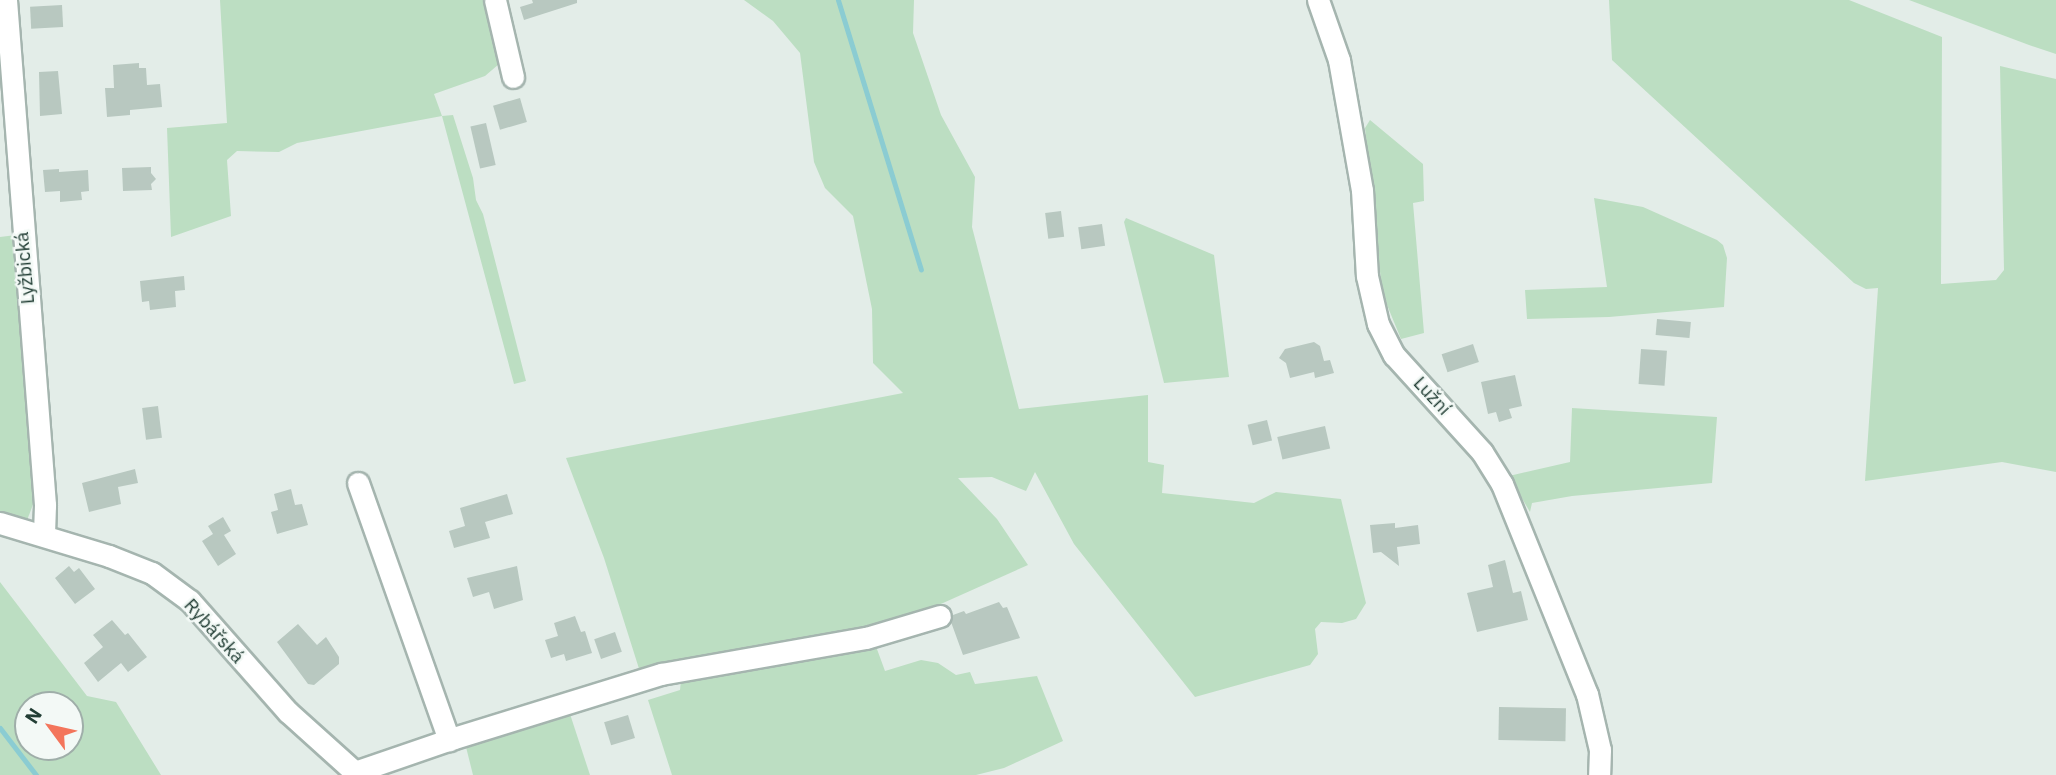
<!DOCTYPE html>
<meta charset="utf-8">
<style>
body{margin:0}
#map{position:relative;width:2056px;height:775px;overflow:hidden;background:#e3ede8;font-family:"IBM Plex Sans",sans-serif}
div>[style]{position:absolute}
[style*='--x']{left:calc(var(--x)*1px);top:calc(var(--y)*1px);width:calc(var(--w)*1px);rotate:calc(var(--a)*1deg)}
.green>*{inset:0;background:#bcdec2}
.stream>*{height:5px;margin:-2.5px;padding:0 2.5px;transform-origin:2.5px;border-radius:2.5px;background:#8bccd2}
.building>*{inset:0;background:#b8c8c0;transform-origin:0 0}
.roads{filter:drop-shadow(2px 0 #a5b5af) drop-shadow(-2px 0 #a5b5af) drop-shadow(0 2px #a5b5af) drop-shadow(0 -2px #a5b5af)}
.minor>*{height:21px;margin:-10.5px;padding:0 10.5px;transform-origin:10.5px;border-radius:10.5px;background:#fff}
span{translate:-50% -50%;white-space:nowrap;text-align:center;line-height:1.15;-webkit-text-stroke:5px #f3f9f6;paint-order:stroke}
.street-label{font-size:19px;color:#223e35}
.north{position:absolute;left:14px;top:691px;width:70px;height:70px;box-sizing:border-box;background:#f3f9f6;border:2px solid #9faea9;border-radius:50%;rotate:303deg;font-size:19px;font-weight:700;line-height:28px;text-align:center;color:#223e35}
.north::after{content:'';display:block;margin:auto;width:24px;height:32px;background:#f3755b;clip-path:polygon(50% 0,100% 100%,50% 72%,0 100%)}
</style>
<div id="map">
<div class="green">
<i style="clip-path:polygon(220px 0,490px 0,499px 64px,485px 76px,434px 94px,442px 116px,453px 115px,473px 178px,476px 200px,483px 214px,526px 381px,514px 384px,442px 116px,297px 143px,279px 152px,237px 151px,227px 160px,231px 216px,171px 237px,167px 128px,227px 123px)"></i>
<i style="clip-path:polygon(744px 0,914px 0,913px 33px,941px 115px,975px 177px,972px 227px,1019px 409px,1148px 395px,1148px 462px,1164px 465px,1162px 493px,1254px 503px,1276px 492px,1341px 499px,1366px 603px,1356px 619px,1342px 623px,1321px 622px,1315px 629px,1318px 654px,1310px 665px,1195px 697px,1074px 544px,1035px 472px,1026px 491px,992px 477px,958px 478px,997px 519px,1028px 565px,905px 620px,641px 675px,604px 558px,566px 458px,903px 393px,873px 363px,872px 309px,853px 216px,825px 188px,814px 162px,800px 53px,773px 21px)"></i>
<i style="clip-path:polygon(1609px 0,1849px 0,1942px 37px,1941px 284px,1996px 280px,2004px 270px,2000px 66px,2056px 79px,2056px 472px,2002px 462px,1865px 481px,1878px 288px,1866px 289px,1854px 283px,1612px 60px)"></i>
<i style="clip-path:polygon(1909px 0,2056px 0,2056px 54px,2029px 45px)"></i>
<i style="clip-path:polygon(1370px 120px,1423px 164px,1424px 201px,1413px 203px,1424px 333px,1401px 339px,1387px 305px,1381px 281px,1365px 128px)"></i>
<i style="clip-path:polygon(1594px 198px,1643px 207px,1717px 240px,1723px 245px,1727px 258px,1724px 307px,1609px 317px,1527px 319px,1525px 290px,1607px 287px)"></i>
<i style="clip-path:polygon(1126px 218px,1214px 255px,1229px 377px,1164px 383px,1124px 222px)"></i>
<i style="clip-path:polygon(16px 235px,37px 494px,26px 523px,0 512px,0 237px)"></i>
<i style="clip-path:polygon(1572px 408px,1717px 417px,1712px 483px,1572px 496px,1532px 503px,1530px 512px,1509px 476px,1570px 462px)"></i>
<i style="clip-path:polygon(evenodd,0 582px,87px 696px,116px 702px,161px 775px,0 775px,0 582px,28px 705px,70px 705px,70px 747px,28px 747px,28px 705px)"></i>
<i style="clip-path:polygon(874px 641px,885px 671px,921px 660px,938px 663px,956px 675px,970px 672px,975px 684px,1037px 676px,1063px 741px,1004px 768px,976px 775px,672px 775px,648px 700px,680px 690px,681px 680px)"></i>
<i style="clip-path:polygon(568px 708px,590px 775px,473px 775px,466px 747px)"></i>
</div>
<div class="stream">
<i style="--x:838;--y:0;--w:282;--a:72.9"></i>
<i style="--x:0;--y:728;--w:59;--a:52.5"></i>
</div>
<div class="building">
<i style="clip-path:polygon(532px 0,577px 0,577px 3px,524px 20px,520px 7px,533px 3px)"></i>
<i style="left:62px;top:5px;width:22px;height:32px;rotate:87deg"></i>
<i style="clip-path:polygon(139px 63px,139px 68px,146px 68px,147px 85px,160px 84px,162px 107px,130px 110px,130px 115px,107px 117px,105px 88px,114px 88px,113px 65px)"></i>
<i style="clip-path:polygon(58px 71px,62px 114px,40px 116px,39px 72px)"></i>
<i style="left:520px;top:98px;width:25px;height:28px;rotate:74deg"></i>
<i style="left:486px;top:123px;width:43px;height:16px;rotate:77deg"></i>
<i style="clip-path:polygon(151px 167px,151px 173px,156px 179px,151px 184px,152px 190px,123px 191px,122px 168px)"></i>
<i style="clip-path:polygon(59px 169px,59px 172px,88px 170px,89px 191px,81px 192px,82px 200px,60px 202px,60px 191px,45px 192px,43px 170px)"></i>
<i style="left:1061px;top:211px;width:26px;height:16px;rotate:83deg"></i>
<i style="left:1102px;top:224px;width:22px;height:24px;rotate:82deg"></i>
<i style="clip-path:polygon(184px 276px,185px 290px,175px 291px,176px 307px,150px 310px,149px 301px,142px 302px,140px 281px)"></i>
<i style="left:1657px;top:319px;width:34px;height:16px;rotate:5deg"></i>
<i style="clip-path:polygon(1314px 342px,1320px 346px,1324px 361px,1330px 360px,1334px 373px,1315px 378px,1314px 372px,1290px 378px,1286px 363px,1279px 358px,1285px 349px)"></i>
<i style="left:1473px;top:344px;width:19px;height:33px;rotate:72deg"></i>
<i style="left:1641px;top:349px;width:26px;height:35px;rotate:4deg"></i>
<i style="clip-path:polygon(1515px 375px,1522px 406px,1509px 409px,1512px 418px,1499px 422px,1496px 412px,1488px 414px,1481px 382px)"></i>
<i style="left:158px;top:406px;width:32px;height:16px;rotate:83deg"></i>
<i style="left:1267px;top:420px;width:21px;height:20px;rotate:76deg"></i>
<i style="left:1325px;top:426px;width:23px;height:49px;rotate:77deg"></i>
<i style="clip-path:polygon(135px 469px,138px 483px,118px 487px,121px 504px,89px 512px,82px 483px)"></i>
<i style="clip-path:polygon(291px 489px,295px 505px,302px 504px,308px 525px,277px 534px,271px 512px,278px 510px,274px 494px)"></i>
<i style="clip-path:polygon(507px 494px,513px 514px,485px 522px,490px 538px,454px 548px,449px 531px,465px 526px,460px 508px)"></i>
<i style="clip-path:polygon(223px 517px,231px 531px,224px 535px,236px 554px,218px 566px,202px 541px,213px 534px,208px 526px)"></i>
<i style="clip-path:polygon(1395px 523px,1395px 528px,1418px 525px,1420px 544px,1397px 547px,1399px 566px,1381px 552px,1373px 553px,1370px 525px)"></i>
<i style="clip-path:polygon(1505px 560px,1513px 593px,1521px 591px,1528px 620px,1477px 632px,1467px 593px,1493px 587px,1488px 565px)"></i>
<i style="clip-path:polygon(69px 566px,74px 572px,79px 568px,95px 589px,75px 604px,55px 578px)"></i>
<i style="clip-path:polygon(517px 566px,523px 600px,494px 609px,489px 592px,473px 597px,467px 578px)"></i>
<i style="clip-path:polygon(999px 602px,1003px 608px,1007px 607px,1020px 638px,963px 655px,951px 622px,953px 615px,964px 611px,966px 614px)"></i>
<i style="clip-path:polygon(575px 616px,581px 632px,585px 631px,592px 653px,566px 661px,564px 654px,551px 658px,545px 640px,558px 636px,554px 623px)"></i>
<i style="clip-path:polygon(112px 620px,125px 635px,128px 633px,147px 657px,128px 672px,121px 663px,98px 682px,84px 663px,103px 647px,93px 635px)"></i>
<i style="clip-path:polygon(298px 624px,317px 645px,326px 637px,339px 657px,339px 664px,314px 685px,308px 684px,277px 642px)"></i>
<i style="left:615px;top:632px;width:21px;height:22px;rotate:71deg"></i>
<i style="left:1499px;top:707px;width:67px;height:33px;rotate:1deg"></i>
<i style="left:628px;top:715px;width:24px;height:25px;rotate:73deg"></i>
</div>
<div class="roads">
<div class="minor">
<i style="--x:6;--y:0;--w:507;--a:85.58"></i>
<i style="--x:45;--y:505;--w:30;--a:92"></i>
<i style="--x:495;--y:0;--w:79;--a:76.8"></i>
<i style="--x:1318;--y:0;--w:64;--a:70.7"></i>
<i style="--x:1339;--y:60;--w:132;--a:80"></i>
<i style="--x:1362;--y:190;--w:86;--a:86.7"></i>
<i style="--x:1367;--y:276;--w:49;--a:77.1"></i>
<i style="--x:1378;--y:324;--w:35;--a:63"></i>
<i style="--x:1394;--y:355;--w:131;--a:47.8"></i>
<i style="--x:1482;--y:452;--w:38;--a:58"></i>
<i style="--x:1502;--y:484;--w:227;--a:68"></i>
<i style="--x:1587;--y:694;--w:57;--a:76.9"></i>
<i style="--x:1600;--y:750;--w:25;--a:92"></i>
<i style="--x:358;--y:483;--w:273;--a:70.5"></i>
<i style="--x:0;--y:523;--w:114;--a:16.8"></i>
<i style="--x:109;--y:556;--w:46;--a:21.6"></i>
<i style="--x:152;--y:573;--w:47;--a:36.4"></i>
<i style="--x:190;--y:601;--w:148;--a:48.6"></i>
<i style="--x:288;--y:712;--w:94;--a:42"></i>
<i style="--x:355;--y:772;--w:105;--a:-19"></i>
<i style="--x:454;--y:738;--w:217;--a:-17.2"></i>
<i style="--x:661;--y:674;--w:208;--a:-10"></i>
<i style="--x:866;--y:638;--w:77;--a:-16.6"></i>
</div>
</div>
<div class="street-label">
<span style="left:25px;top:268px;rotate:-95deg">Lyžbická</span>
<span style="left:1432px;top:396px;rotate:47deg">Lužní</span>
<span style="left:214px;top:631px;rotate:48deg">Rybářská</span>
</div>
<div class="north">N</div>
</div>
